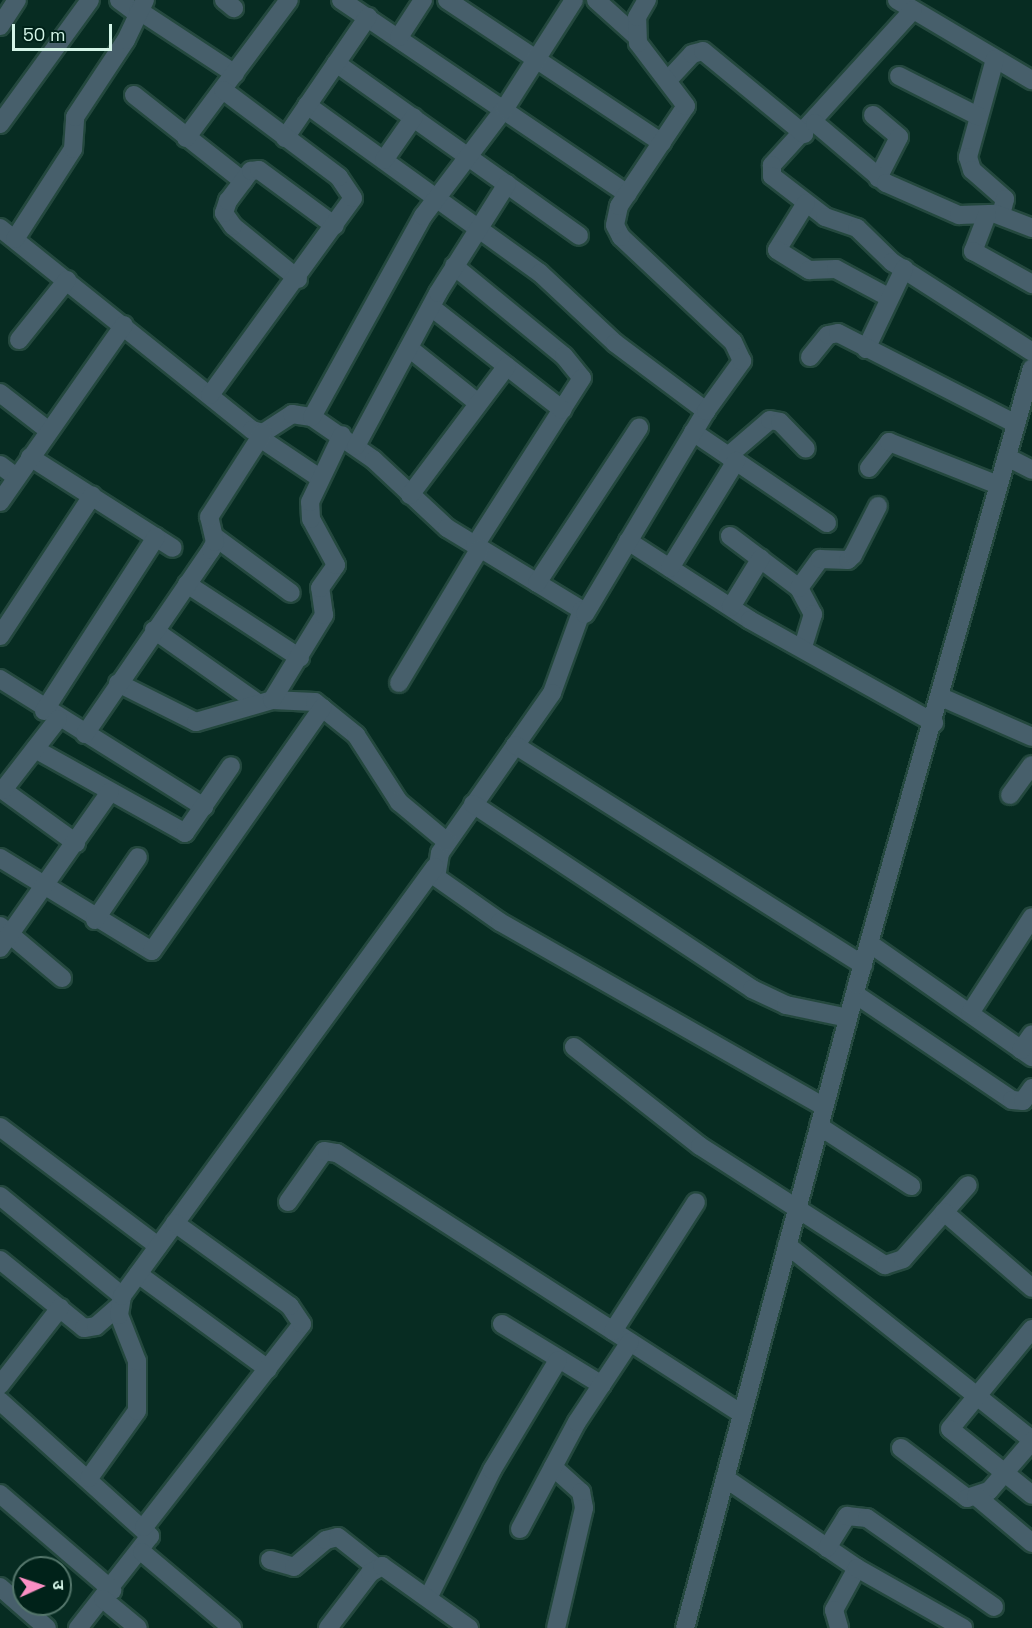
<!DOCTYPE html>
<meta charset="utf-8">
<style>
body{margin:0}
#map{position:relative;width:1032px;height:1628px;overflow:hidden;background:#072c22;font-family:"Space Grotesk","Noto Sans Devanagari",sans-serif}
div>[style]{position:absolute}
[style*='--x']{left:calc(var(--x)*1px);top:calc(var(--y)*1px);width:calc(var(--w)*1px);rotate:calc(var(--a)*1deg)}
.roads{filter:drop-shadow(2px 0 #24483e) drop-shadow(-2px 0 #24483e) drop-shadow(0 2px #24483e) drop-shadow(0 -2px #24483e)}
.minor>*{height:18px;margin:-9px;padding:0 9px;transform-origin:9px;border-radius:9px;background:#475f6b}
span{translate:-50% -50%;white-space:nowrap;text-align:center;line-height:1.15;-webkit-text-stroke:4.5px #002219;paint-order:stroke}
.north{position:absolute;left:12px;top:1556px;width:60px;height:60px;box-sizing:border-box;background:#002219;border:2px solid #54766b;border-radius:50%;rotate:87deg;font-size:16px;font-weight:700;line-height:24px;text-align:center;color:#d3f4e7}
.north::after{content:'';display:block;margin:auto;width:21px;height:27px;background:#fb8fc4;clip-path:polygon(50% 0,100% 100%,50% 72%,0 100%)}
.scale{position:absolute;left:12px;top:24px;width:100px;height:27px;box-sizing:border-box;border:3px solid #d3f4e7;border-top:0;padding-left:8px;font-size:18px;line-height:21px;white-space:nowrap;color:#d3f4e7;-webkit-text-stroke:4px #002219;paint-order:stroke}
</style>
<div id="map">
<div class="roads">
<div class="minor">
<i style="--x:119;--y:0;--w:21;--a:37"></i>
<i style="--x:224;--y:0;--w:13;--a:39"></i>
<i style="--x:341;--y:0;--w:346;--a:34.1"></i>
<i style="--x:447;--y:0;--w:258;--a:33.6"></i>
<i style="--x:596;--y:0;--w:54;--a:42"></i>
<i style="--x:897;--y:0;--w:157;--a:30.7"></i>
<i style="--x:138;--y:10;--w:116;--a:33.4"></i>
<i style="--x:913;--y:10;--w:210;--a:132.3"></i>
<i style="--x:772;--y:165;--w:11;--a:90"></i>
<i style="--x:772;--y:176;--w:67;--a:37.7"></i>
<i style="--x:825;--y:217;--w:34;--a:19"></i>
<i style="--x:857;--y:228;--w:49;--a:44.2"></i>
<i style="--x:892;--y:262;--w:166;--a:32.7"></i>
<i style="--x:0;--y:26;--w:31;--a:-57"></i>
<i style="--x:399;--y:37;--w:44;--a:-57"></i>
<i style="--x:995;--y:59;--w:102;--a:105.4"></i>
<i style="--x:968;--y:157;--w:14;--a:73"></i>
<i style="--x:972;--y:170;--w:44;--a:41.3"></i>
<i style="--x:1005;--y:199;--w:16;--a:104"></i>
<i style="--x:336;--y:63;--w:298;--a:35.4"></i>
<i style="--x:899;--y:76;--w:89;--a:26.9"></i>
<i style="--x:668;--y:80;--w:35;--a:-47"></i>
<i style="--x:692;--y:54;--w:11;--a:-15"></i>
<i style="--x:703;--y:51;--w:131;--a:39.4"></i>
<i style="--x:134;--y:95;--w:139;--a:38.3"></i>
<i style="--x:307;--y:105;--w:287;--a:35.8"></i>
<i style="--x:540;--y:273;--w:103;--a:43"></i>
<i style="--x:615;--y:343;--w:114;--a:36.8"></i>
<i style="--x:873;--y:115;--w:34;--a:40"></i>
<i style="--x:899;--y:137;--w:46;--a:117.1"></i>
<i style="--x:815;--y:123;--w:93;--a:40.2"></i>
<i style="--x:886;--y:183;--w:80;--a:23.7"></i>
<i style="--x:959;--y:215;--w:37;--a:-2"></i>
<i style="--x:996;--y:214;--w:39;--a:21"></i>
<i style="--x:0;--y:124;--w:153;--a:-54"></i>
<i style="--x:186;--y:138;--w:172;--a:-53.3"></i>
<i style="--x:285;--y:138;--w:147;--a:-55.6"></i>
<i style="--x:384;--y:160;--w:52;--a:-55.1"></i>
<i style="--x:806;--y:203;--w:55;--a:121.7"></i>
<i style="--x:777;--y:250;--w:38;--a:32"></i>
<i style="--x:809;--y:270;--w:27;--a:-2"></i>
<i style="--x:836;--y:269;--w:61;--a:28.2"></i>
<i style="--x:987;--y:215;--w:39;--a:111"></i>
<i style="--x:973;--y:251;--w:68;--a:29.2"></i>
<i style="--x:0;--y:228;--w:323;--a:38.7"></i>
<i style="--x:252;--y:430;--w:11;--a:15"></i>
<i style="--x:263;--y:433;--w:35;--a:-33"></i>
<i style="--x:292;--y:414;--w:20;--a:9"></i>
<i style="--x:312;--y:417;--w:75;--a:34.7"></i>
<i style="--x:374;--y:460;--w:100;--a:43"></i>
<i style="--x:447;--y:528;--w:158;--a:31.3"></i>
<i style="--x:582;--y:610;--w:88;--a:109.9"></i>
<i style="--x:552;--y:693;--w:195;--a:125"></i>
<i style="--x:440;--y:853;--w:24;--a:99"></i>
<i style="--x:436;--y:877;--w:78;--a:35.1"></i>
<i style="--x:500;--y:922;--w:373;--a:29.7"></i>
<i style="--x:15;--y:239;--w:107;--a:-57.2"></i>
<i style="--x:73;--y:149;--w:32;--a:-86"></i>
<i style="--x:75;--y:117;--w:92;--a:-56.5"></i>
<i style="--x:126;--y:40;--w:44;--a:-64.6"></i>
<i style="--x:454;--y:266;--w:142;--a:39.3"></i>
<i style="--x:564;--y:356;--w:28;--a:51"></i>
<i style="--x:582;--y:378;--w:198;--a:122.6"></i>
<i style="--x:298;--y:279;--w:84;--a:-140.8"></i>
<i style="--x:233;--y:226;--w:16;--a:-125"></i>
<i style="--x:224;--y:213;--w:13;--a:-72"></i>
<i style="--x:228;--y:201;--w:38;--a:-53"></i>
<i style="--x:251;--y:171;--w:8;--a:-7"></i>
<i style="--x:259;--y:170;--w:94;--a:36.4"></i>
<i style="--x:431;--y:307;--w:167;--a:38"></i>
<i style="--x:19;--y:340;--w:77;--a:-51.3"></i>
<i style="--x:409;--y:348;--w:88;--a:38.6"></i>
<i style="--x:866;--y:349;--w:89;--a:-64.6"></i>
<i style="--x:810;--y:357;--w:28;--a:-51"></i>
<i style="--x:828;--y:335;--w:10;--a:-11"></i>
<i style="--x:838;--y:333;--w:200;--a:27.1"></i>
<i style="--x:0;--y:393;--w:62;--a:37.8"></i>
<i style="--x:210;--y:395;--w:243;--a:-54"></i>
<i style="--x:353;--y:198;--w:25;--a:-124"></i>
<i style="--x:339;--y:177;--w:145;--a:-143.1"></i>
<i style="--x:312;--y:417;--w:230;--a:-61.1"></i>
<i style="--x:423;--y:216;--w:136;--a:-52.8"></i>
<i style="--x:505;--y:108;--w:128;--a:-57.4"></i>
<i style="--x:693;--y:432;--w:162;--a:34.2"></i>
<i style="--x:260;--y:438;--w:70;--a:33.9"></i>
<i style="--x:356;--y:446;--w:174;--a:-61.8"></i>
<i style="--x:438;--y:293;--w:129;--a:-57.7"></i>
<i style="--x:728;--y:456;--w:55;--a:-40.6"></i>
<i style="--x:770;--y:420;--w:10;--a:11"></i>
<i style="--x:780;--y:422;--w:37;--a:46"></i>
<i style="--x:30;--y:457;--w:169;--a:32.5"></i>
<i style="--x:1007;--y:457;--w:28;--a:27"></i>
<i style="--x:0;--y:465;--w:20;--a:37"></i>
<i style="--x:869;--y:468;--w:33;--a:-52"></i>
<i style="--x:889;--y:442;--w:117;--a:21.5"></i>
<i style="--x:410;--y:495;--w:161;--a:-53.1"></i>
<i style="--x:0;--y:502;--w:216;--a:-55"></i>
<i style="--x:730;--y:536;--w:86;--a:37"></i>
<i style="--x:799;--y:588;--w:30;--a:62"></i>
<i style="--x:813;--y:614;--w:34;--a:107"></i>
<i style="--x:215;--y:537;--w:94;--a:36.4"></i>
<i style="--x:628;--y:541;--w:145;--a:32.9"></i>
<i style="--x:750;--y:620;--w:211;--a:29.2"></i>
<i style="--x:670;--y:568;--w:126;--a:-58.3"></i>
<i style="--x:537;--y:583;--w:186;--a:-56.7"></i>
<i style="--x:187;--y:584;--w:135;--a:33.2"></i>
<i style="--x:799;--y:588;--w:36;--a:-54"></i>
<i style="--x:820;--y:559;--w:28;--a:2"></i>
<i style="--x:848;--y:560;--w:7;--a:-45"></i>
<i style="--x:853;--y:555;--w:55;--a:-63"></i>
<i style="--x:731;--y:607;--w:57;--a:-58.5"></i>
<i style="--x:585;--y:614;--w:236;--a:-59.2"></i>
<i style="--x:706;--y:411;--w:62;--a:-54.2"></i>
<i style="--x:742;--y:361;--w:21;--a:-115"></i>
<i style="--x:733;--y:342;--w:154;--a:-136.8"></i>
<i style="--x:621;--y:237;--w:13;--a:-117"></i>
<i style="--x:615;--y:225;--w:19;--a:-78"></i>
<i style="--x:619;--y:206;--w:120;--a:-56.2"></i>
<i style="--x:686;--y:106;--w:79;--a:-127.3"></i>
<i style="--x:638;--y:43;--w:26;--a:-92"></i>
<i style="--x:637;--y:17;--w:20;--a:-60"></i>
<i style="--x:154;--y:630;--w:127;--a:35.1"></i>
<i style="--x:0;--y:636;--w:168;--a:-56.7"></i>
<i style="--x:0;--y:679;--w:241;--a:32.1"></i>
<i style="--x:118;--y:683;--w:87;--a:26.6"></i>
<i style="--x:196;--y:722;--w:79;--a:-16.1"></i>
<i style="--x:272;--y:700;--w:43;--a:2.7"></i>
<i style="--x:315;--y:702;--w:53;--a:38.8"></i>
<i style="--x:356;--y:735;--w:80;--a:57.3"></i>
<i style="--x:399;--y:802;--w:62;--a:39.8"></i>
<i style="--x:399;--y:683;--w:157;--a:-59"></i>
<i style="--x:941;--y:697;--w:99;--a:23.7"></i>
<i style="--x:272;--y:700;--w:100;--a:-58.5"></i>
<i style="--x:324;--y:615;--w:27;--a:-98"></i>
<i style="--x:320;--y:588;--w:28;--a:-55"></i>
<i style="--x:336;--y:565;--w:52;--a:-118.5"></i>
<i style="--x:311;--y:519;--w:17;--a:-93"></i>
<i style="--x:310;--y:502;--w:74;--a:-64.5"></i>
<i style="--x:44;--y:711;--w:207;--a:-57.2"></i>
<i style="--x:85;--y:734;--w:223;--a:-55.6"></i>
<i style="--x:211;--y:550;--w:9;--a:-63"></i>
<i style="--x:215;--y:542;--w:26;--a:-103"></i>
<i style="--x:209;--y:517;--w:100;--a:-57.3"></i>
<i style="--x:515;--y:745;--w:412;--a:32.3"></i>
<i style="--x:35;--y:749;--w:172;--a:29.2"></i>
<i style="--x:185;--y:833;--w:81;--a:-55.5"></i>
<i style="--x:0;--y:788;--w:94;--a:35.9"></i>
<i style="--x:3;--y:790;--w:90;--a:-52.2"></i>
<i style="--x:1010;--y:795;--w:37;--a:-54"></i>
<i style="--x:473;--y:804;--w:335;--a:33.5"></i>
<i style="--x:752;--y:989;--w:38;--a:25"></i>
<i style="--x:786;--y:1005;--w:63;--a:11.8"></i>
<i style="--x:0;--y:858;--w:178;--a:31.5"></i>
<i style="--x:152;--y:951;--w:297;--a:-55"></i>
<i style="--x:95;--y:920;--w:76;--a:-55.7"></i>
<i style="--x:0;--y:926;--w:81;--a:40"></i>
<i style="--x:869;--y:943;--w:199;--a:35"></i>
<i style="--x:0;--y:948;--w:191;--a:-54.8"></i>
<i style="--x:855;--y:994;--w:189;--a:34"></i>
<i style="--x:1012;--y:1100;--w:11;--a:5"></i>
<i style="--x:1023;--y:1101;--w:16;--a:-55"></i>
<i style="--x:970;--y:1013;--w:114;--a:-57.1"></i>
<i style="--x:574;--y:1047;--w:160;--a:38.2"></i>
<i style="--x:700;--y:1146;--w:220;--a:32.8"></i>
<i style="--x:885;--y:1265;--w:19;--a:-18"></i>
<i style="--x:903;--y:1259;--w:98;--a:-48.7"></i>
<i style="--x:1021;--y:1050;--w:19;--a:-55"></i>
<i style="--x:819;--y:1126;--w:110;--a:33.1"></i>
<i style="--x:0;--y:1127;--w:198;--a:37"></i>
<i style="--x:0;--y:1196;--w:158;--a:39.3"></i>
<i style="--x:288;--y:1202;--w:62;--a:-54.8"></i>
<i style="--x:324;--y:1151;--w:13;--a:9"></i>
<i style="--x:337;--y:1153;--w:482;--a:32.8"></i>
<i style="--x:944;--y:1212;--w:116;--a:40.8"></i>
<i style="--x:787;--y:1245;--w:313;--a:38.5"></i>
<i style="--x:0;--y:1260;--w:108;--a:39"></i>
<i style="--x:84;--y:1328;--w:12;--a:-9"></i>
<i style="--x:96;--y:1326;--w:30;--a:-41"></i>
<i style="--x:138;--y:1274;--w:161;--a:36.2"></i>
<i style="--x:502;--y:1324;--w:117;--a:31.4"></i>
<i style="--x:1032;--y:1329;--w:129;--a:129.4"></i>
<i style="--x:950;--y:1429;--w:105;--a:38.8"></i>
<i style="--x:613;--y:1331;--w:153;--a:-57.2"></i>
<i style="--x:0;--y:1385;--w:98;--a:-52.1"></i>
<i style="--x:0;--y:1401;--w:202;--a:42"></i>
<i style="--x:150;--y:1536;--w:117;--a:128"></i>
<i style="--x:901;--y:1448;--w:83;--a:37.1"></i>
<i style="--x:967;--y:1498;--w:23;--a:-18"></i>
<i style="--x:989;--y:1491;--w:66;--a:-49.3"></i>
<i style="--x:553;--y:1467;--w:38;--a:42"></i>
<i style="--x:581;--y:1492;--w:16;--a:79"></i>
<i style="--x:584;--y:1508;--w:123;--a:103.1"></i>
<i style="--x:89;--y:1478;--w:82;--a:-54.4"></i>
<i style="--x:137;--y:1411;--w:50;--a:-90"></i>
<i style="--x:137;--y:1361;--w:49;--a:-111.4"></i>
<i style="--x:119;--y:1315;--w:19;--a:-81"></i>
<i style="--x:122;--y:1296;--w:531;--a:-53.89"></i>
<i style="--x:725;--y:1478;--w:160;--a:34.3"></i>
<i style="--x:857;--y:1568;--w:48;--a:118.7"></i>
<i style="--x:834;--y:1610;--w:19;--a:74"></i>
<i style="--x:0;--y:1494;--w:148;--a:40.6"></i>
<i style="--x:976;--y:1496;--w:73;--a:40"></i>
<i style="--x:144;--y:1527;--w:257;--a:-52.1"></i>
<i style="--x:302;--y:1324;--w:22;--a:-124"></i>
<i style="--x:290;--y:1306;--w:142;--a:-144.2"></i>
<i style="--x:520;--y:1529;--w:121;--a:-62"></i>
<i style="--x:577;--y:1422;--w:96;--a:-56.5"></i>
<i style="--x:827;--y:1548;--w:38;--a:-58"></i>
<i style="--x:847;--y:1516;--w:20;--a:6"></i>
<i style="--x:867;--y:1518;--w:155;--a:35"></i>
<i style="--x:142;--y:1552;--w:118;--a:40.2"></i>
<i style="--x:270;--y:1560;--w:25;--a:16"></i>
<i style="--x:294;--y:1567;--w:42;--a:-40.2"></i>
<i style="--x:326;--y:1540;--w:12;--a:-14"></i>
<i style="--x:338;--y:1537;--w:48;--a:38.3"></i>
<i style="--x:857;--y:1568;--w:122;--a:29.5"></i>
<i style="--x:0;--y:1587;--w:62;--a:41.1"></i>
<i style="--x:428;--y:1598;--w:143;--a:-63.4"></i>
<i style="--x:492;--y:1470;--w:128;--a:-59"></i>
<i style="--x:103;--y:1599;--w:45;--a:39.6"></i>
<i style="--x:328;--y:1628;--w:69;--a:-52.6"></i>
<i style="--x:370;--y:1573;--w:14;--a:-30"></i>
<i style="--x:382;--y:1566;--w:107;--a:35.5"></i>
<i style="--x:685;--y:1628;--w:666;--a:-75.02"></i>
<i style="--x:857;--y:985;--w:641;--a:-74.17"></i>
</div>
</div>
<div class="north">उ</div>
<div class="scale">50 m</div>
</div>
